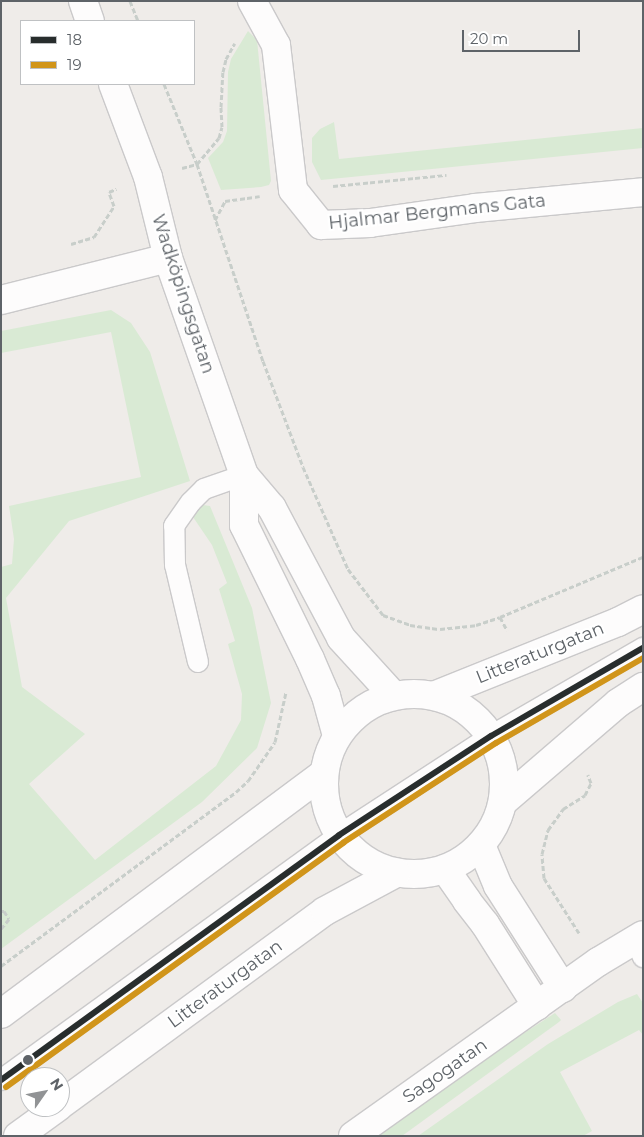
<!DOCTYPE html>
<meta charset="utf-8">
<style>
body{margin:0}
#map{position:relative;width:644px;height:1137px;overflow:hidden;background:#efece9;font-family:Montserrat,sans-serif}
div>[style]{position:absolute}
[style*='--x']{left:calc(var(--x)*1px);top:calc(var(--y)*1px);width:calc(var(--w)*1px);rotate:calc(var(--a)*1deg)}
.green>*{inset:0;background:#d9ead4}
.path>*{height:3px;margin-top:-1.5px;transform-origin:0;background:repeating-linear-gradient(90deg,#c8ceca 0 5px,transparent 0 7.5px)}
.roads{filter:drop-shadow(1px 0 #cac9ca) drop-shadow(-1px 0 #cac9ca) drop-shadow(0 1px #cac9ca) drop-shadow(0 -1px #cac9ca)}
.lane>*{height:20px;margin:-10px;padding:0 10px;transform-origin:10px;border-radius:10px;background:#fdfcfc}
.street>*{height:28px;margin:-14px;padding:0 14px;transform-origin:14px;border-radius:14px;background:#fdfcfc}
.secondary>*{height:28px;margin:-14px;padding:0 14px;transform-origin:14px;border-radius:14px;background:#fdfcfc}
.secondary>.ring{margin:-14px;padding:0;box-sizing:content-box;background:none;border:28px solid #fdfcfc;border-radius:50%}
.bus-1>*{height:6px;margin:-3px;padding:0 3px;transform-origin:3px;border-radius:3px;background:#282d2d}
.bus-2>*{height:6px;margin:-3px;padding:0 3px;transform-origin:3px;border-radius:3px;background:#d1951a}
.dots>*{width:14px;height:14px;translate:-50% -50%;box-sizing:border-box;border:2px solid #fff;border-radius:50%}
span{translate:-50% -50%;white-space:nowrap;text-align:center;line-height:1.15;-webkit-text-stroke:4.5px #fff;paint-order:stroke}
.street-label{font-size:18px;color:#5e6368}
.frame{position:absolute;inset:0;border:2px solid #5e6368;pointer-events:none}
.legend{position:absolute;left:20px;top:20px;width:175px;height:65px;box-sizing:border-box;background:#fff;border:1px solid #bfc1c3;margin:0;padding:6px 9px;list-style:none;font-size:15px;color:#5e6368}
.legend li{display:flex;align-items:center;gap:10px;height:25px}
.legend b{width:25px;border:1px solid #bfc1c3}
.north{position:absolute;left:20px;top:1067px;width:50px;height:50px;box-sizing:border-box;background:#fff;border:1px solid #bfc1c3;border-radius:50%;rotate:57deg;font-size:14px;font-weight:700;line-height:20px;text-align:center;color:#5e6368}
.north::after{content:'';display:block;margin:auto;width:18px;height:22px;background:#919395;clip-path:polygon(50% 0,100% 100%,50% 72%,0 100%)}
.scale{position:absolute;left:462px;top:30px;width:118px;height:22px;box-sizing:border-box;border:2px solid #5e6368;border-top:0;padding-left:6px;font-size:15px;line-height:18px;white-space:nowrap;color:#5e6368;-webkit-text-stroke:4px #fff;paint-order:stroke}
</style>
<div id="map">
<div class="green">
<i style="clip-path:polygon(248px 31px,257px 40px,271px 181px,269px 185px,261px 187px,221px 190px,208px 158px,223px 142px,227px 131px,228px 72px,231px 59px)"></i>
<i style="clip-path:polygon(334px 122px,339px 159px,643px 128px,643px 148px,321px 180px,312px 162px,312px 138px,320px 129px)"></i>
<i style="clip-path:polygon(111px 310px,131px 323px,150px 352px,190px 481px,69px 521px,6px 598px,22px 687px,85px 734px,29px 784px,95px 860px,216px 766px,241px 720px,242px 694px,228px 644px,235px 641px,219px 589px,227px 583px,212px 545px,193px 517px,196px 509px,203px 505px,210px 506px,252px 608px,271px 703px,257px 748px,202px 802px,1px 949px,1px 567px,12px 564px,14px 539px,9px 506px,141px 477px,111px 332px,1px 353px,1px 331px)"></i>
<i style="clip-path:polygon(637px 994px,643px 1003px,643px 1035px,639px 1030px,560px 1072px,592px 1131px,583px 1136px,418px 1136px,548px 1044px,618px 1002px)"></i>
<i style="clip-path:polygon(555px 1013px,561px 1020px,559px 1022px,402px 1136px,377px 1136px,487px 1057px)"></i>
</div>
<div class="path">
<i style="--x:130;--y:1;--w:22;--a:68"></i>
<i style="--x:164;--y:84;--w:87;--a:67.6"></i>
<i style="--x:197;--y:164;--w:208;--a:71.5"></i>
<i style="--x:263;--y:361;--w:113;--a:69.3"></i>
<i style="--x:303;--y:467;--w:111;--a:66.2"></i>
<i style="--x:348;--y:569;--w:58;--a:52.7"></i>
<i style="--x:383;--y:615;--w:29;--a:20"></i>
<i style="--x:410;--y:625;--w:30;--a:8"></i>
<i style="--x:440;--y:629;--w:36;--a:-6"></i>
<i style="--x:476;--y:625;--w:25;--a:-18"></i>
<i style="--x:500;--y:617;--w:155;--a:-22.8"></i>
<i style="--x:182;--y:168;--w:16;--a:-15"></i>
<i style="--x:197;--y:164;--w:34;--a:-50"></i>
<i style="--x:219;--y:138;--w:11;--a:-75"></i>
<i style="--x:222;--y:127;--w:20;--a:-93"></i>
<i style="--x:221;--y:107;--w:35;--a:-87"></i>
<i style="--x:223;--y:72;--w:13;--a:-77"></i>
<i style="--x:226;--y:59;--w:18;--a:-61"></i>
<i style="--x:333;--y:186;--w:114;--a:-5.6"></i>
<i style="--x:215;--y:220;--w:21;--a:-62"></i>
<i style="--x:225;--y:201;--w:35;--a:-8"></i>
<i style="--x:71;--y:244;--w:24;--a:-17"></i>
<i style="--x:94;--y:237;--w:37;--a:-57"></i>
<i style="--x:114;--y:206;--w:15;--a:-110"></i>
<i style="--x:109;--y:192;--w:8;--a:-23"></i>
<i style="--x:500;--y:617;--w:15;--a:62"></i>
<i style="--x:1;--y:911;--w:3;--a:0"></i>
<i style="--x:4;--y:911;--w:9;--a:58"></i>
<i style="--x:9;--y:919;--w:13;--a:129"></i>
<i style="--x:579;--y:933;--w:65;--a:-122.5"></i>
<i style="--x:544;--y:878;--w:24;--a:-95"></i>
<i style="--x:542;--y:854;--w:25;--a:-76"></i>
<i style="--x:548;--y:830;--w:26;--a:-54"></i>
<i style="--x:563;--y:809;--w:26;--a:-32"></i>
<i style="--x:585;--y:795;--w:13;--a:-63"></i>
<i style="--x:591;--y:783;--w:9;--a:-111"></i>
<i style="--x:1;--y:966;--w:292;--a:-36.5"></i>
<i style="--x:236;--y:792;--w:16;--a:-43"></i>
<i style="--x:248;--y:781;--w:47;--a:-55.3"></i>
<i style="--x:275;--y:742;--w:51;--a:-77.6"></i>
</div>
<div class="roads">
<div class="lane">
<i style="--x:198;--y:662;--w:100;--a:-103.3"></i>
<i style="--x:175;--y:565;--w:39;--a:-91"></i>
<i style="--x:174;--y:526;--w:29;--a:-55"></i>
<i style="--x:191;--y:502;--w:18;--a:-45"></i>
<i style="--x:204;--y:489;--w:42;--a:-19.3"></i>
<i style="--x:635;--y:939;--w:20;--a:66"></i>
<i style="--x:1;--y:1080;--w:417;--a:-35.9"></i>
<i style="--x:339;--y:835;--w:181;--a:-33.1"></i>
<i style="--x:491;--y:736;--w:176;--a:-30.1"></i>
</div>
<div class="street">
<i style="--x:83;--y:1;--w:21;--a:71"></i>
<i style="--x:252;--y:1;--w:50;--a:61.4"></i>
<i style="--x:276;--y:45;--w:146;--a:83.3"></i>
<i style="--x:293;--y:190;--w:45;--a:51.3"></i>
<i style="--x:321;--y:225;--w:49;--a:-2.3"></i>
<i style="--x:370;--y:223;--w:106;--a:-8.1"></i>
<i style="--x:475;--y:208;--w:169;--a:-5.4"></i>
<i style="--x:113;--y:84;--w:99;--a:69.4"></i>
<i style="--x:148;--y:177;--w:83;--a:76.1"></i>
<i style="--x:168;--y:258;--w:230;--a:70.7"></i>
<i style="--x:244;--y:475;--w:50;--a:90"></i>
<i style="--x:244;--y:525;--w:149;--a:63.8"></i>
<i style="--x:310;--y:659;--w:40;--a:66.6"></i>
<i style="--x:326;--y:696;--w:41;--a:74.6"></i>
<i style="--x:1;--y:300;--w:172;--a:-14.1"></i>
<i style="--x:244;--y:475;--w:43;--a:49.7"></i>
<i style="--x:272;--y:508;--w:147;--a:62"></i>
<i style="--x:341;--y:638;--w:77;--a:47.6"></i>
<i style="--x:481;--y:845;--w:44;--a:67.5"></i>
<i style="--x:498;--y:886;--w:121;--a:57.5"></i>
<i style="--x:445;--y:869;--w:39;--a:55"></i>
<i style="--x:467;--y:901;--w:29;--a:52"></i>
<i style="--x:485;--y:924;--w:97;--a:57.6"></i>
<i style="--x:353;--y:1136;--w:301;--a:-35.4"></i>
<i style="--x:598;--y:962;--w:52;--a:-31"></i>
</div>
<div class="secondary">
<i class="ring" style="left:324px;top:694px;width:152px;height:152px"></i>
<i style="--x:436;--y:695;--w:196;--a:-21.9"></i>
<i style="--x:618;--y:622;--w:28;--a:-27"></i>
<i style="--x:503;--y:802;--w:152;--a:-40.7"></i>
<i style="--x:618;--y:703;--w:30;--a:-33"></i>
<i style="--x:1;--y:1014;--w:403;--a:-36.7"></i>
<i style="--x:60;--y:1105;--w:328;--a:-36.2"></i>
<i style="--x:325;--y:911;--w:81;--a:-28.2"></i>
<i style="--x:18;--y:1136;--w:49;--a:-35.9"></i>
</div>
</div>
<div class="bus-1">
<i style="--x:1;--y:1080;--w:417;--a:-35.9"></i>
<i style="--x:339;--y:835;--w:181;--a:-33.1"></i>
<i style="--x:491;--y:736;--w:176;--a:-30.1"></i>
</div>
<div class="bus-2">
<i style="--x:6;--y:1087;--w:417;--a:-35.9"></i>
<i style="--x:344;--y:842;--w:181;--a:-33.1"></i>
<i style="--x:496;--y:743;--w:170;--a:-30"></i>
</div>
<div class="dots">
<i style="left:28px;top:1060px;background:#5e6368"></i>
</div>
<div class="street-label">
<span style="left:437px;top:212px;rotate:-6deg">Hjalmar Bergmans Gata</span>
<span style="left:183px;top:294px;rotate:72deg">Wadköpingsgatan</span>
<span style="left:540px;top:653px;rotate:-22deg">Litteraturgatan</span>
<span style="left:225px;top:984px;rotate:-36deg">Litteraturgatan</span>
<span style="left:445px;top:1071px;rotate:-35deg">Sagogatan</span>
</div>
<div class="frame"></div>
<ul class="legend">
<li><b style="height:6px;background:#282d2d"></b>18</li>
<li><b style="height:6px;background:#d1951a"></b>19</li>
</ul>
<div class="north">N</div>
<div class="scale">20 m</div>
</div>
